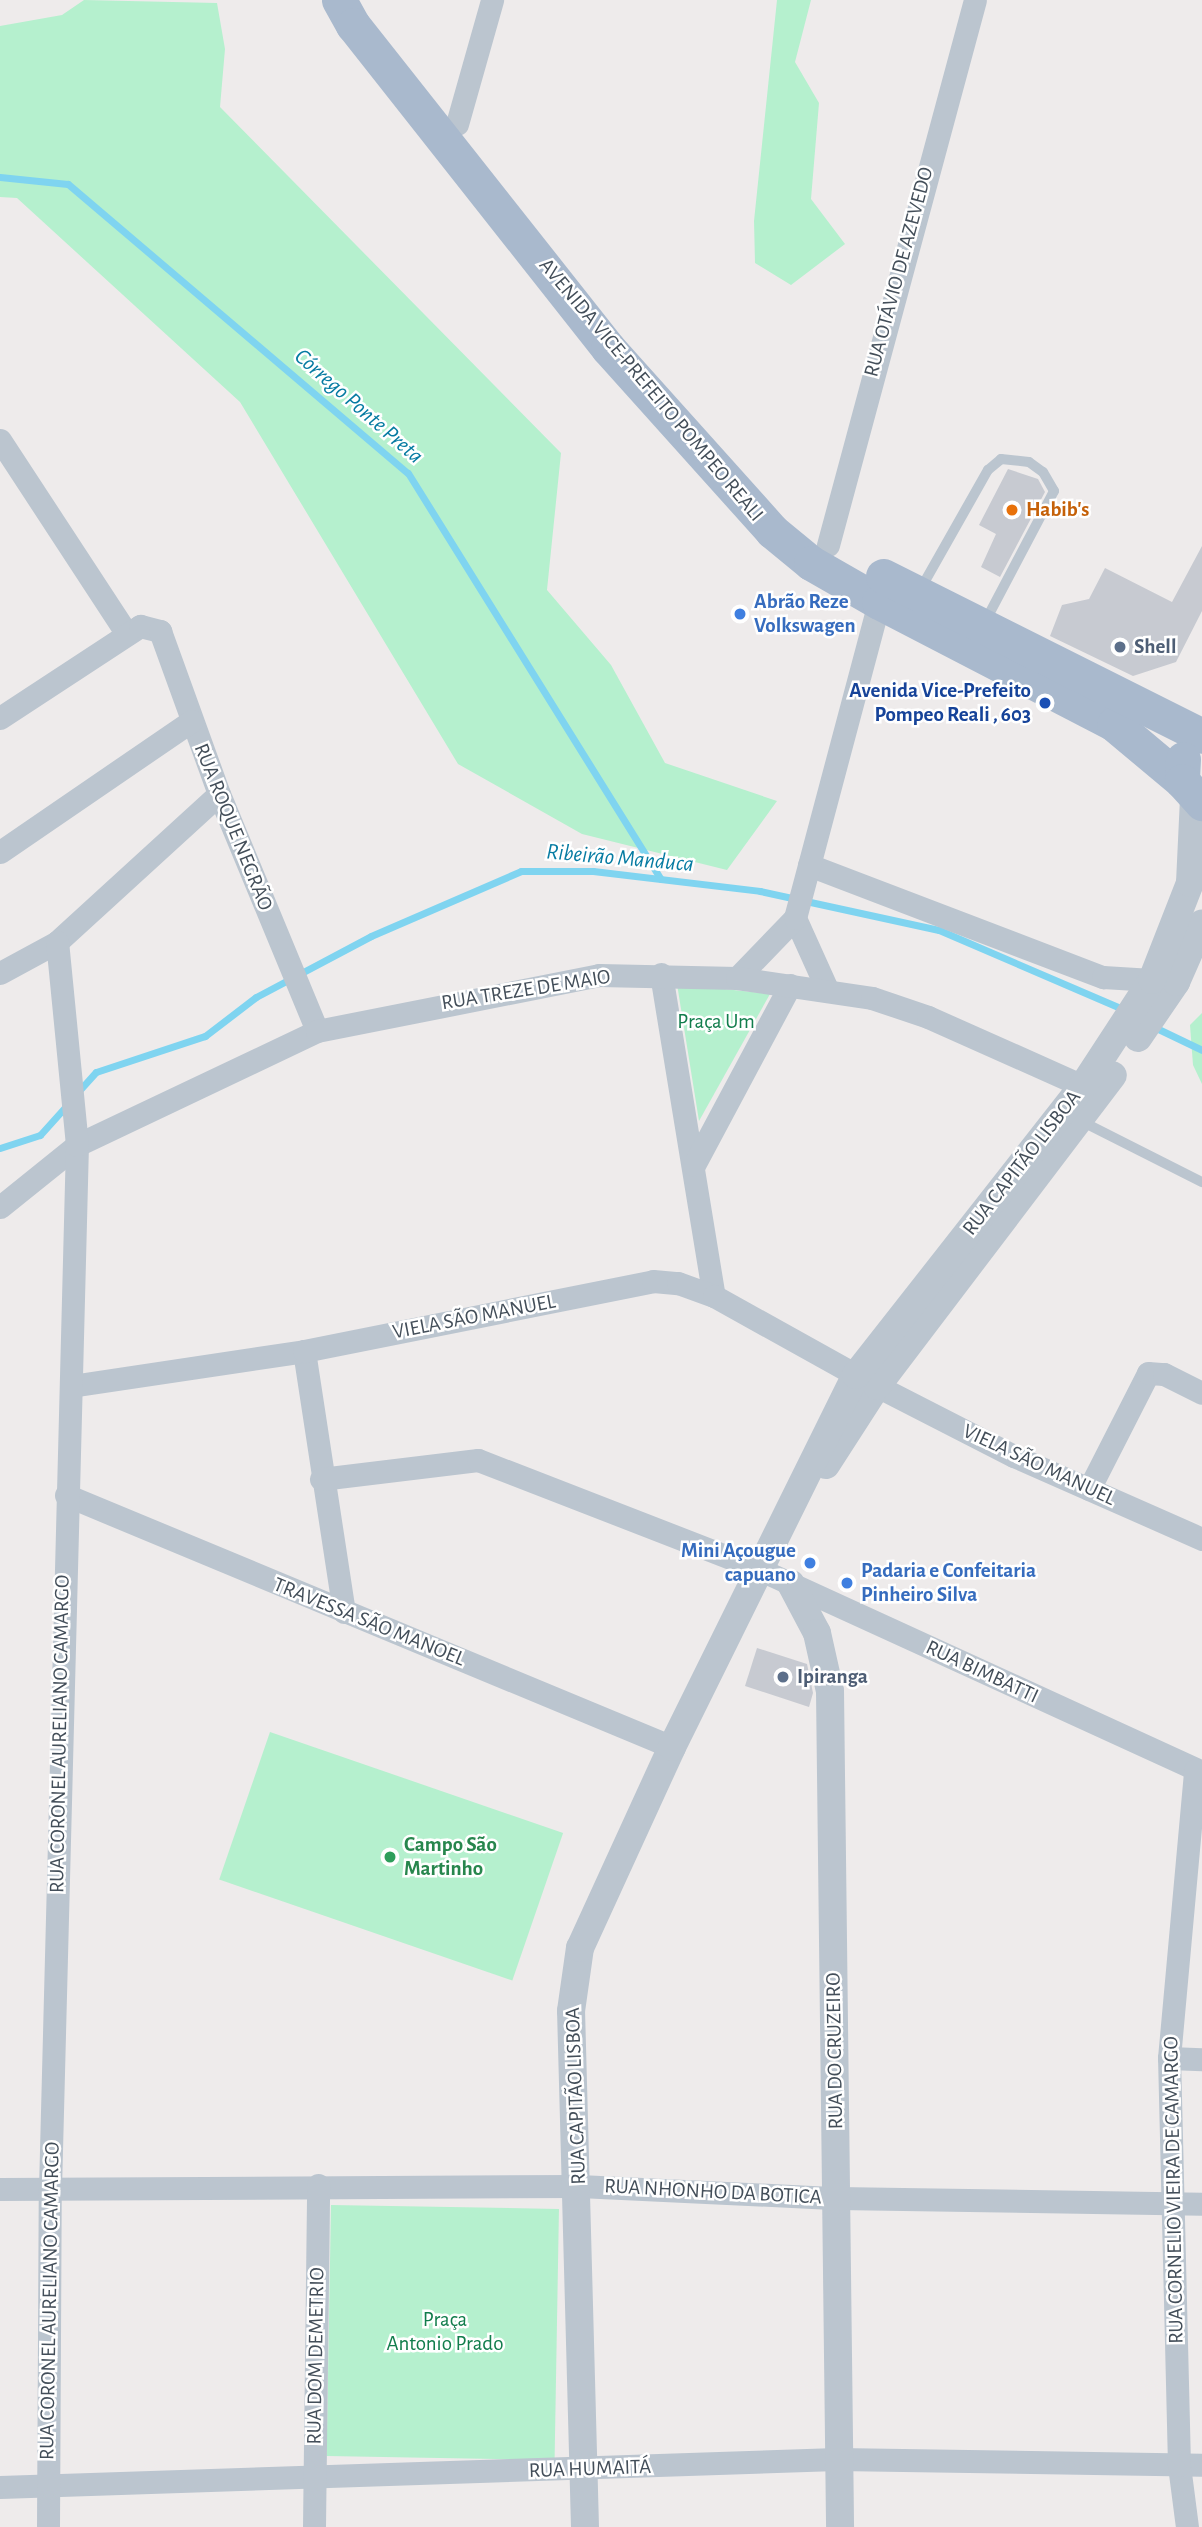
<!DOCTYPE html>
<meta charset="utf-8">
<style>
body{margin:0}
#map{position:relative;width:1202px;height:2527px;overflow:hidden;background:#eeebeb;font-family:"Alegreya Sans",sans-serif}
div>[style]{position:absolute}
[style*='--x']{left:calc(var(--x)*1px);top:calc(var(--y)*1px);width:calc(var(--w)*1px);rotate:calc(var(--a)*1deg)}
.green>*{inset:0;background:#b5f0ce;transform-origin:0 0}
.stream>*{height:7px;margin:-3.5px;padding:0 3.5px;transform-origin:3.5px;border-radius:3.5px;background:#7fd4f0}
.building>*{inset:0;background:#c7cad1}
.service>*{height:10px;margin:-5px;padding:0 5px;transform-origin:5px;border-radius:5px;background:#bbc5cf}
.minor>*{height:23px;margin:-11.5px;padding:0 11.5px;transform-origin:11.5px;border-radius:11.5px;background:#bbc5cf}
.tertiary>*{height:28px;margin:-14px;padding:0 14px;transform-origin:14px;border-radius:14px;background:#bbc5cf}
.primary>*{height:35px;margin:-17.5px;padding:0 17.5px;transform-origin:17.5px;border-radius:17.5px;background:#a9b9cd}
.dots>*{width:19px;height:19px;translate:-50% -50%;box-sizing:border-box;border:4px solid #fff;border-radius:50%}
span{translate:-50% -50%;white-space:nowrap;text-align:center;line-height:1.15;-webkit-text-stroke:5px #fff;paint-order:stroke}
.street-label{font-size:21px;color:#434e59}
.food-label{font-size:21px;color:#c56008;font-weight:700}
.left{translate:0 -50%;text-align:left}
.shop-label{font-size:21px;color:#366cbe;font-weight:700}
.right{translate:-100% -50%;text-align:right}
.service-label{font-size:21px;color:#4e5e75;font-weight:700}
.transit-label{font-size:21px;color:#164399;font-weight:700}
.park-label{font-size:21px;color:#117d4c}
.leisure-label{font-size:21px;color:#27864d;font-weight:700}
.water-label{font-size:23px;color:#067ba2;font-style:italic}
</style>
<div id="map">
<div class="green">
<i style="clip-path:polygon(84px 0,217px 3px,225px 49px,220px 107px,561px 453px,547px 590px,611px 665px,665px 763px,777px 801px,727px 870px,582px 834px,458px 764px,240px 402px,17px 198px,0 197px,0 26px,62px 15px)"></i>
<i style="clip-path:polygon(777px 0,811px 0,795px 62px,819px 103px,811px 199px,845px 244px,791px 285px,755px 263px,754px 221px)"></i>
<i style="clip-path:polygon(677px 984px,770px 994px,699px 1121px)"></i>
<i style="clip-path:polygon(1202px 1013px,1202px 1084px,1193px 1065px,1190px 1025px)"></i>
<i style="left:270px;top:1732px;width:310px;height:156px;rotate:19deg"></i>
<i style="left:331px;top:2205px;width:228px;height:251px;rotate:1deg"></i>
</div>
<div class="stream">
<i style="--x:0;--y:177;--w:68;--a:5.9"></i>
<i style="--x:68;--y:184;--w:446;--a:40.4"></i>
<i style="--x:408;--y:473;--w:478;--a:58.1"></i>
<i style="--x:1152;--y:1026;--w:55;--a:25.6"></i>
<i style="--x:77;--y:1093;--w:28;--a:-48"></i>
<i style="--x:96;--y:1072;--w:115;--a:-18.3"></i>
<i style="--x:205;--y:1036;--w:64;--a:-37.4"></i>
<i style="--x:256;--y:997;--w:130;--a:-27.9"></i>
<i style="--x:371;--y:936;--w:163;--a:-23.4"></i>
<i style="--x:521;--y:871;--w:72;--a:0"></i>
<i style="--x:593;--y:871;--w:168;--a:6.8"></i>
<i style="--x:760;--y:891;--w:183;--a:12.3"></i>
<i style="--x:939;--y:930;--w:205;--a:23.3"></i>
<i style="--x:0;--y:1148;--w:42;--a:-18"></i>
<i style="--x:40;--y:1135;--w:40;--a:-48"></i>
</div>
<div class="building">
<i style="clip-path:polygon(1008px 469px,1038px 479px,1045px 492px,1000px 577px,981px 567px,996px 534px,979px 525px)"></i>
<i style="clip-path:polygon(1202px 546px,1202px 611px,1176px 662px,1133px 676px,1050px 636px,1062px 605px,1089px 599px,1105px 568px,1172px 602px)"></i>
<i style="clip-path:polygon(757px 1648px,807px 1664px,813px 1693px,809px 1707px,745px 1686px)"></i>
</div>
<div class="service">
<i style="--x:920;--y:590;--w:138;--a:-60.5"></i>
<i style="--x:988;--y:470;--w:17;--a:-40"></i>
<i style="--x:1001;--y:459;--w:28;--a:6"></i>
<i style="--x:1029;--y:462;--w:17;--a:36"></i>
<i style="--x:1043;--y:472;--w:22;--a:60"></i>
<i style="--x:1054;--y:491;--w:148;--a:117.8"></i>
<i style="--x:1081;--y:1121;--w:136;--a:26.8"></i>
</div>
<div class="minor">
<i style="--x:457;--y:124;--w:129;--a:-74.2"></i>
<i style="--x:0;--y:440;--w:232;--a:56.8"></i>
<i style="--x:828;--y:545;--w:564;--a:-74.91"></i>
<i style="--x:0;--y:718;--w:168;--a:-33.3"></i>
<i style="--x:140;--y:626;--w:21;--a:14"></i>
<i style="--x:160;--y:631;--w:173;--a:70.1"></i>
<i style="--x:219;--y:794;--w:256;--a:67.5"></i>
<i style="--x:0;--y:852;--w:232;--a:-34.4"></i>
<i style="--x:809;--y:865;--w:315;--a:20.9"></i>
<i style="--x:1103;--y:977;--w:49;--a:3.5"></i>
<i style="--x:795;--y:918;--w:80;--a:65.7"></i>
<i style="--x:0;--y:973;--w:65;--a:-28.5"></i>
<i style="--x:57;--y:942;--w:219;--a:-42.4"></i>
<i style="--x:661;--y:974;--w:326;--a:80.7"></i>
<i style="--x:737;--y:978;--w:83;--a:-46"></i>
<i style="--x:795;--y:918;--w:327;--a:-75.1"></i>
<i style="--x:694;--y:1165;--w:204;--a:-61.9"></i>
<i style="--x:0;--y:1207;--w:99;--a:-38.8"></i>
<i style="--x:77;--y:1145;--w:266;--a:-25.4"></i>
<i style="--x:317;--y:1031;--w:288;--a:-11.2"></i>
<i style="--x:599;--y:975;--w:138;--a:1.2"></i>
<i style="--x:737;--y:978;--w:136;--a:8.4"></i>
<i style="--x:872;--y:998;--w:59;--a:18.7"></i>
<i style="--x:928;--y:1017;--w:170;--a:24"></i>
<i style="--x:304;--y:1351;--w:264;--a:81.3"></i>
<i style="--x:71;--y:1386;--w:236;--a:-8.5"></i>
<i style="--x:304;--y:1351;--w:356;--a:-11.3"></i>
<i style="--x:653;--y:1281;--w:25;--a:5"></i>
<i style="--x:678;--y:1283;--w:38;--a:20"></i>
<i style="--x:714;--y:1296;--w:162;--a:29.1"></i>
<i style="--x:877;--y:1386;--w:154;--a:27.1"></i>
<i style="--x:1014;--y:1456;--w:206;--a:23.8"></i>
<i style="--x:321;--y:1479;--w:158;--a:-6.9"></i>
<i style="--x:478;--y:1460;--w:304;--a:21.2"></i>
<i style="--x:761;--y:1570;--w:485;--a:24.6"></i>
<i style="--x:1089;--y:1489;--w:130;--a:-63"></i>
<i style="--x:1148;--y:1373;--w:16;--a:4"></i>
<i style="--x:1164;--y:1374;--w:42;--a:26.6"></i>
<i style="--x:66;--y:1495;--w:656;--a:22.58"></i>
<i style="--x:1169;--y:2058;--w:33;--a:2"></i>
<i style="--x:0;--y:2189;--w:579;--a:-0.3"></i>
<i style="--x:579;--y:2186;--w:258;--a:2.7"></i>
<i style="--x:837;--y:2198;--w:365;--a:0.9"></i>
<i style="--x:0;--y:2487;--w:837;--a:-1.92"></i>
<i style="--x:837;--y:2459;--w:365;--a:0.9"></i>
<i style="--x:48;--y:2527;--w:338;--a:-89.7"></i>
<i style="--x:50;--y:2189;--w:1044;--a:-88.52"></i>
<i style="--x:77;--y:1145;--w:204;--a:-95.6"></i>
<i style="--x:314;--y:2527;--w:342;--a:-89.3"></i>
<i style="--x:1187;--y:2527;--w:63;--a:-97.4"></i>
<i style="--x:1179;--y:2465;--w:407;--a:-91.4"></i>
<i style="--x:1169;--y:2058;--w:289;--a:-84.8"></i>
</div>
<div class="tertiary">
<i style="--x:1138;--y:1038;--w:68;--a:-55.8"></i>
<i style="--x:1176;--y:982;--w:64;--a:-66.2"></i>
<i style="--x:826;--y:1465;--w:94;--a:-57.2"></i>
<i style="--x:877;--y:1386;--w:390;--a:-52.8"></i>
<i style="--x:791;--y:1584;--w:55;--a:62"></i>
<i style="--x:817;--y:1633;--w:59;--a:77.4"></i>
<i style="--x:830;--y:1691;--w:836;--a:89.31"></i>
<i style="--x:585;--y:2527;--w:516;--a:-91.55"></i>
<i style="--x:571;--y:2011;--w:64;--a:-81.9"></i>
<i style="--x:580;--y:1948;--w:221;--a:-65.4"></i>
<i style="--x:672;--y:1747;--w:415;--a:-63.7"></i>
<i style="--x:856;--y:1375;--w:367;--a:-51.9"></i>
<i style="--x:1083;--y:1086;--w:126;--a:-56.9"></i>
<i style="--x:1152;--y:980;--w:104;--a:-68.6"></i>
<i style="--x:1190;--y:883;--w:84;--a:-87.3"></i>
</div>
<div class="primary">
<i style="--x:339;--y:0;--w:29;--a:61"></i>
<i style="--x:353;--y:25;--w:412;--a:51.7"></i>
<i style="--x:608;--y:348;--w:246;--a:48.1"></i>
<i style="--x:772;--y:531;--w:50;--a:39.4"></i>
<i style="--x:811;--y:563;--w:78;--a:29.8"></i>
<i style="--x:879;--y:602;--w:265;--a:27.4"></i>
<i style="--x:1114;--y:724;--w:89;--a:40"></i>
<i style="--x:883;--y:576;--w:357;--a:26.6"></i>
<i style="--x:1183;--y:759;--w:22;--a:93"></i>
<i style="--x:1182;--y:781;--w:30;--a:48"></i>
</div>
<div class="dots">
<i style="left:1012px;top:510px;background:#e8710a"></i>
<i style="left:740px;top:614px;background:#3f7fe0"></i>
<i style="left:1120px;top:647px;background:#5c6f8a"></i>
<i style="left:1045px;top:703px;background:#1a4fb4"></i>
<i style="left:810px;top:1563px;background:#3f7fe0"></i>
<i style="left:847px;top:1583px;background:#3f7fe0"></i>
<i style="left:783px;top:1677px;background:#5c6f8a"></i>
<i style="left:390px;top:1857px;background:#2e9e5b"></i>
</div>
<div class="street-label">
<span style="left:899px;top:272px;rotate:-75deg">RUA OTÁVIO DE AZEVEDO</span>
<span style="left:651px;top:390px;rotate:50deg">AVENIDA VICE-PREFEITO POMPEO REALI</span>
<span style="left:233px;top:827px;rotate:68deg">RUA ROQUE NEGRÃO</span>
<span style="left:526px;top:990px;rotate:-9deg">RUA TREZE DE MAIO</span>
<span style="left:1022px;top:1163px;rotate:-52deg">RUA CAPITÃO LISBOA</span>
<span style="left:474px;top:1317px;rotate:-11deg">VIELA SÃO MANUEL</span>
<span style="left:1039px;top:1465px;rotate:25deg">VIELA SÃO MANUEL</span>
<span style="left:369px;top:1622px;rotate:22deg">TRAVESSA SÃO MANOEL</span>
<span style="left:982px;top:1672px;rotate:25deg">RUA BIMBATTI</span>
<span style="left:60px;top:1734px;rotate:-89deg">RUA CORONEL AURELIANO CAMARGO</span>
<span style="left:835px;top:2051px;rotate:-91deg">RUA DO CRUZEIRO</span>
<span style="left:576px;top:2096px;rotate:-92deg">RUA CAPITÃO LISBOA</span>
<span style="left:1174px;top:2190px;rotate:-91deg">RUA CORNELIO VIEIRA DE CAMARGO</span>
<span style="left:713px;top:2192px;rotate:3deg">RUA NHONHO DA BOTICA</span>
<span style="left:50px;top:2301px;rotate:-89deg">RUA CORONEL AURELIANO CAMARGO</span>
<span style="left:316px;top:2356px;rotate:-89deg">RUA DOM DEMETRIO</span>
<span style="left:590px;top:2469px;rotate:-2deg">RUA HUMAITÁ</span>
</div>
<div class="food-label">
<span class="left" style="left:1026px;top:510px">Habib's</span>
</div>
<div class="shop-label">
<span class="left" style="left:754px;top:614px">Abrão Reze<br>Volkswagen</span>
<span class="right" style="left:796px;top:1563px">Mini Açougue<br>capuano</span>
<span class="left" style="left:861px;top:1583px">Padaria e Confeitaria<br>Pinheiro Silva</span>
</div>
<div class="service-label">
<span class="left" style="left:1134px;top:647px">Shell</span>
<span class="left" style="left:797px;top:1677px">Ipiranga</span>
</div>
<div class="transit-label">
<span class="right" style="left:1031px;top:703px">Avenida Vice-Prefeito<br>Pompeo Reali , 603</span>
</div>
<div class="park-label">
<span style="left:716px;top:1022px">Praça Um</span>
<span style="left:445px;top:2332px">Praça<br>Antonio Prado</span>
</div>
<div class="leisure-label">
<span class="left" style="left:404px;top:1857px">Campo São<br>Martinho</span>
</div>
<div class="water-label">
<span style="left:358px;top:407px;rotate:41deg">Córrego Ponte Preta</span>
<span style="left:620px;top:859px;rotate:5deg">Ribeirão Manduca</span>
</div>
</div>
